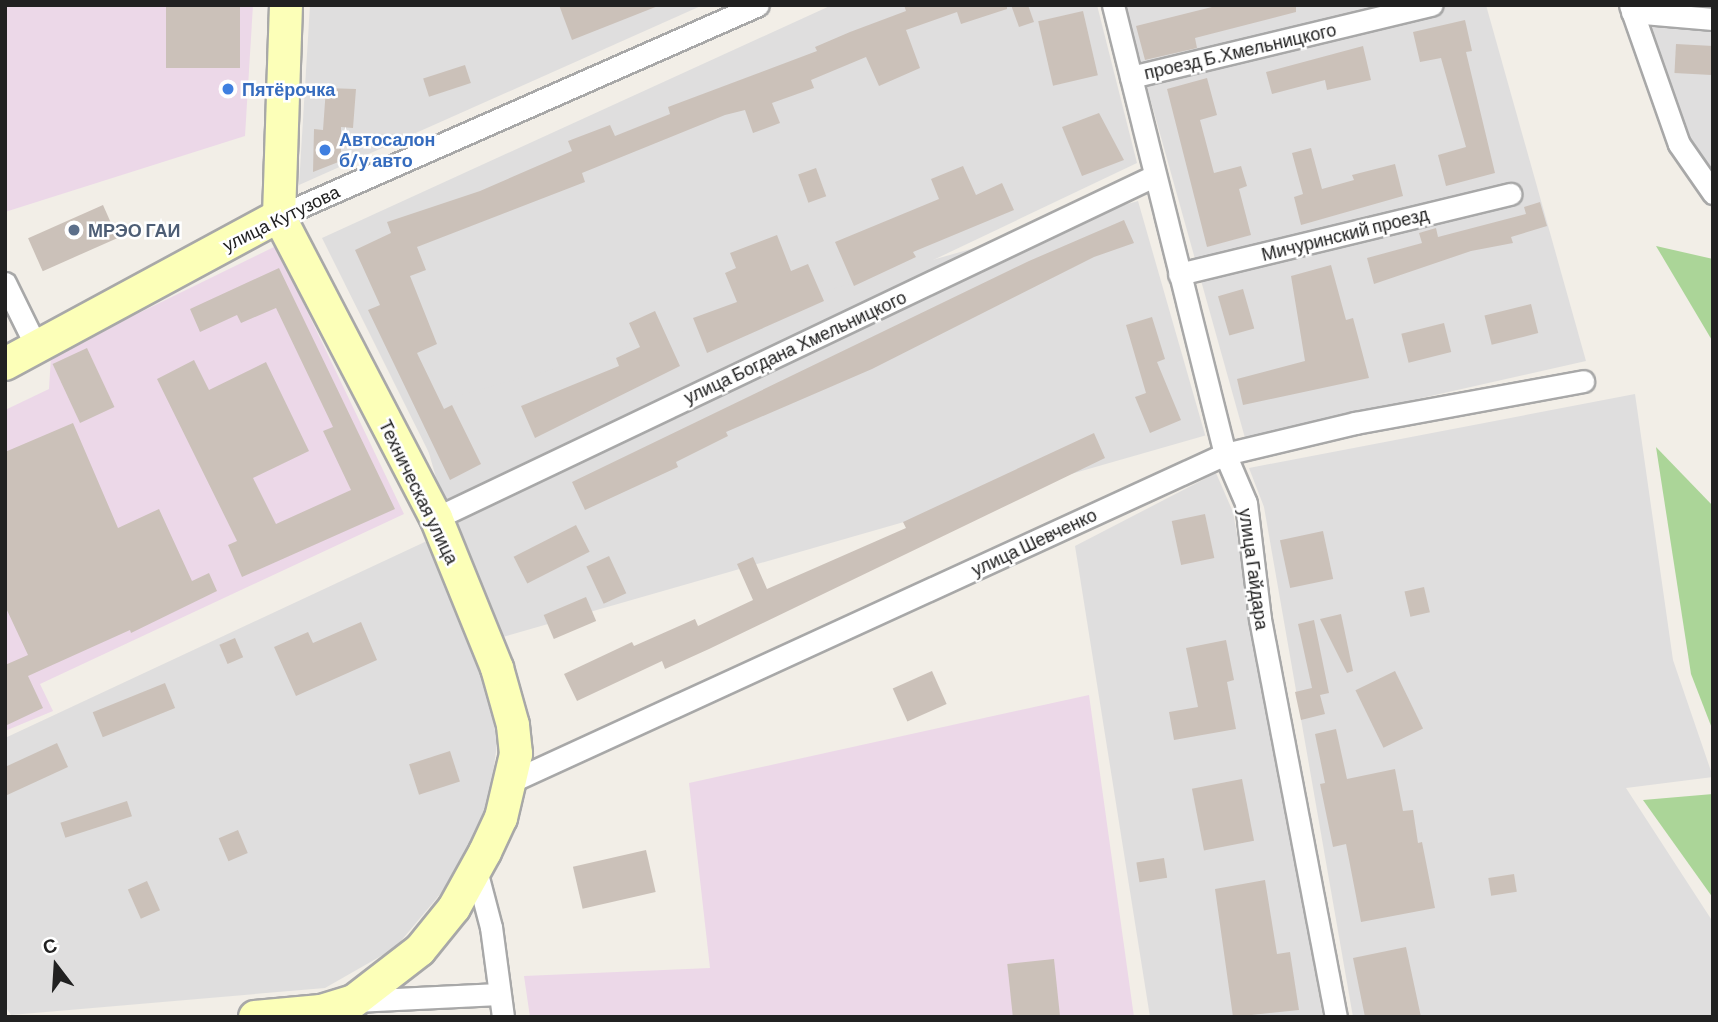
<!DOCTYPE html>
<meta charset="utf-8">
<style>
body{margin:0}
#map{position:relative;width:1718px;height:1022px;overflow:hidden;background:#f2eee7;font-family:Barlow,sans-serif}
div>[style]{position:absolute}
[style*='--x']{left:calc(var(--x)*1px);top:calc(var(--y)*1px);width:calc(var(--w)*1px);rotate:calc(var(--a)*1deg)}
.residential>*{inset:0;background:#dfdede;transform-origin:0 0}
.industrial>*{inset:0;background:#ecd8e8}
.forest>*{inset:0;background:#abd598}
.building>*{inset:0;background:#cbc1b9;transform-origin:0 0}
.roads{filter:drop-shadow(2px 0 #a8a8a8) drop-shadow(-2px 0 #a8a8a8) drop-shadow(0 2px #a8a8a8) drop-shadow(0 -2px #a8a8a8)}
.street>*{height:21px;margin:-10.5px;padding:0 10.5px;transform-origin:10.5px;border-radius:10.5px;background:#fff}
.secondary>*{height:32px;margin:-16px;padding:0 16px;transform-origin:16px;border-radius:16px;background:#fcffb8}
.dots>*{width:19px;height:19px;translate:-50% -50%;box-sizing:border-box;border:4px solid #fff;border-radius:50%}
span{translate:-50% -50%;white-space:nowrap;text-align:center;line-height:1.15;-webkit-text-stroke:5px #fff;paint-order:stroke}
.street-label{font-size:18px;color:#212121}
.shop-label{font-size:18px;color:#366cbe;font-weight:700}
.left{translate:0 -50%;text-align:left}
.service-label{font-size:18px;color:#4e5e75;font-weight:700}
.frame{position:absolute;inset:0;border:7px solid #212121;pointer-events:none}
.north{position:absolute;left:21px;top:931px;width:70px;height:70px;-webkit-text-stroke:5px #fff;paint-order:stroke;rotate:343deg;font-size:19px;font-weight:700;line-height:28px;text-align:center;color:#212121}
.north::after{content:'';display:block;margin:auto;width:24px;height:32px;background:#212121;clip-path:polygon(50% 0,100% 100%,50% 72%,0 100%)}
</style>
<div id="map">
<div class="residential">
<i style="clip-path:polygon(310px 5px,703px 5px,299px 185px)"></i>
<i style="clip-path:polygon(832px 5px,1097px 5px,1137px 163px,448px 491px,322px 238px)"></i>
<i style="clip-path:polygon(1124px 5px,1486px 5px,1586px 361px,1245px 438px)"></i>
<i style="clip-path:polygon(1645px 25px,1713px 30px,1713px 174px,1690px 141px)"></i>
<i style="left:1138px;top:201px;width:244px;height:751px;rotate:74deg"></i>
<i style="clip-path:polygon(1635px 394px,1673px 660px,1713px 777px,1626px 788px,1713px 922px,1713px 1017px,1353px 1017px,1264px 507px,1249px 468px)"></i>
<i style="clip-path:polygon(1216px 473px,1233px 512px,1323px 1017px,1150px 1017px,1075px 546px)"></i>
<i style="clip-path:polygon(429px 540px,487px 678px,497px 744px,487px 818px,447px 886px,395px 948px,325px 988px,11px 1015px,5px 1006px,5px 738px)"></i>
</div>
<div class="industrial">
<i style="clip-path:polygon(5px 5px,253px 5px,245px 136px,5px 212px)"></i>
<i style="clip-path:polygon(276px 246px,404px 514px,40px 684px,53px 711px,5px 731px,5px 410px,49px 389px,51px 356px)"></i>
<i style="clip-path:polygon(1089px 695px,1134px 1017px,530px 1017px,524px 976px,710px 968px,689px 783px)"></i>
</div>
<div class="forest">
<i style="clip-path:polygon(1656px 246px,1713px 259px,1713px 342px)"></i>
<i style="clip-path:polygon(1656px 447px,1713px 506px,1713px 731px,1691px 674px)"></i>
<i style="clip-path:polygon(1713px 794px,1713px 898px,1643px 800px)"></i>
</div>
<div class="building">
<i style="left:166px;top:5px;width:74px;height:63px"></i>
<i style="clip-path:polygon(559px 5px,658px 5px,658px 6px,572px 40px)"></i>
<i style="clip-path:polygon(904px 5px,1007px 5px,1007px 9px,961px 24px,957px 12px,906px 30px,920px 68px,879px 86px,866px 57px,811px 80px,814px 88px,772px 103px,780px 123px,753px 133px,745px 110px,725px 115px,582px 173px,585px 182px,417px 247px,426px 270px,410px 276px,437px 344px,417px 353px,444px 409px,452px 405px,481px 464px,450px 480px,368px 310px,380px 305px,355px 250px,391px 233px,387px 222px,480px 191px,572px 151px,568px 141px,610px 125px,615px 136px,670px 114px,668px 107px,817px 51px,815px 47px,850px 32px,906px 11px)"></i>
<i style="clip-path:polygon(1011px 5px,1028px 5px,1034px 22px,1019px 27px)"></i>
<i style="clip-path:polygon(1220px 5px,1296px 5px,1296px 12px,1195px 38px,1197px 48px,1145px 60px,1136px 26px)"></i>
<i style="left:1083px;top:11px;width:66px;height:46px;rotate:77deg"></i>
<i style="clip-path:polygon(1465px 20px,1472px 51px,1466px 52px,1495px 173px,1446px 186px,1438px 155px,1466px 147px,1441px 58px,1420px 62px,1413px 32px)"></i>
<i style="left:1676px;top:44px;width:37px;height:29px;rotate:3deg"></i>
<i style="clip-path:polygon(1363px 46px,1371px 80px,1327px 90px,1325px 80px,1272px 94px,1266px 72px)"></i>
<i style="left:465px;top:65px;width:19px;height:44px;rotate:72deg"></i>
<i style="clip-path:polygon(1207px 78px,1217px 115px,1200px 120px,1214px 173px,1241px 166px,1247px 186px,1239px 189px,1251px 235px,1207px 247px,1167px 89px)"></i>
<i style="clip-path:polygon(326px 88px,356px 89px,353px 128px,341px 127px,341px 161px,313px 172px,314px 129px,323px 130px)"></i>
<i style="clip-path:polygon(1099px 113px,1124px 160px,1082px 176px,1062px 127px)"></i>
<i style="clip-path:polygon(1311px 148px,1322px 189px,1354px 180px,1352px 175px,1395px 164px,1403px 196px,1301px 225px,1294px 197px,1303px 194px,1292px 153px)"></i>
<i style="clip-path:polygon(963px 166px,976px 195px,1002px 183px,1014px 210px,913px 252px,916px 257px,854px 286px,835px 242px,939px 199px,931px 179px)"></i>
<i style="left:816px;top:168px;width:30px;height:19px;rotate:70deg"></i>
<i style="clip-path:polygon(1540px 202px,1547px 226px,1511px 237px,1513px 243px,1471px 251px,1374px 284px,1367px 258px,1422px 243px,1419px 233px,1436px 228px,1438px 237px,1526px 214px,1524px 207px)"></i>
<i style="left:103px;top:205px;width:36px;height:82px;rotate:66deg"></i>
<i style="clip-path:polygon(1124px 220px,1134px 243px,1094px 257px,872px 369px,726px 432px,728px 436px,676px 462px,678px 467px,585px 510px,572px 482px,1029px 261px)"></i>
<i style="clip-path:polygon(777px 235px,791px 271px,808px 264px,824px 301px,707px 353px,693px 318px,737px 302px,725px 273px,736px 268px,730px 253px)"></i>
<i style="clip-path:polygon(1331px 265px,1346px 320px,1353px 318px,1369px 378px,1243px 405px,1237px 379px,1305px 361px,1291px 276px)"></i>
<i style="clip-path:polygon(279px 268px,395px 509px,242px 577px,228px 545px,237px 541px,157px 379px,194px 360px,209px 390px,266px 362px,309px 451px,253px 478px,276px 524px,351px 490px,323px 431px,333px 427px,276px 308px,241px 323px,237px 315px,200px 332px,190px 309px)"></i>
<i style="left:1243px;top:289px;width:41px;height:26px;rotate:74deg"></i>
<i style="left:1531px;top:304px;width:30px;height:48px;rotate:76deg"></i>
<i style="clip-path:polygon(655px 311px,680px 366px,535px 438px,521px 406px,619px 366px,616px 358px,640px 347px,629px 323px)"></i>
<i style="clip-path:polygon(1152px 317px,1165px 359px,1157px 362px,1181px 420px,1150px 433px,1135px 397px,1146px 393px,1126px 325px)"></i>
<i style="left:1444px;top:323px;width:30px;height:44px;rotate:76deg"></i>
<i style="left:87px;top:348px;width:65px;height:38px;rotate:65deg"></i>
<i style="clip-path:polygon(73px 423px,118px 528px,159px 509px,192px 581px,209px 573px,217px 591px,131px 633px,130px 630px,28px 676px,43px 708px,5px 726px,5px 665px,28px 655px,5px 606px,5px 452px)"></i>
<i style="clip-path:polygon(1094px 433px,1105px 458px,709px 649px,665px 669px,662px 661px,577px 701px,564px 674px,632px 642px,634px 646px,695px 619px,698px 626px,753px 600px,737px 564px,753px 557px,767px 589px,906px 528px,903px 522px)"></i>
<i style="left:1205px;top:514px;width:45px;height:34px;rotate:78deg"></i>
<i style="left:576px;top:525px;width:30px;height:70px;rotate:63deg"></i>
<i style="left:1323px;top:531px;width:49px;height:44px;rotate:78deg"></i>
<i style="left:609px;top:556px;width:41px;height:25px;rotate:65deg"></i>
<i style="left:1424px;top:587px;width:26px;height:20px;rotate:77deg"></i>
<i style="left:586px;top:597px;width:26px;height:46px;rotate:67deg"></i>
<i style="clip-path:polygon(1341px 614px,1353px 671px,1347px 673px,1320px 619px)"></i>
<i style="clip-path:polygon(1314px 620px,1329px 693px,1320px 695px,1325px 714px,1301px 720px,1295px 692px,1312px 688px,1298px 624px)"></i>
<i style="clip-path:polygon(361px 622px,377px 660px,296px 696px,274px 647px,308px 632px,313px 643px)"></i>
<i style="left:235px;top:638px;width:21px;height:17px;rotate:67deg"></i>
<i style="clip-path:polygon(1226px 640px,1234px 680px,1227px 682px,1236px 729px,1174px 740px,1169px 712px,1198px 707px,1186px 648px)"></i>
<i style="left:932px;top:671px;width:36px;height:43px;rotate:66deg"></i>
<i style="left:1395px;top:671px;width:64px;height:44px;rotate:64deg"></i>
<i style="left:165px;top:683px;width:27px;height:78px;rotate:68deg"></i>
<i style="clip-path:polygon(1336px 729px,1347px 779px,1395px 769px,1403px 811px,1413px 810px,1418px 843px,1422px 842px,1435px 908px,1361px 922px,1346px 844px,1333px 847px,1320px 784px,1325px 783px,1315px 734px)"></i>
<i style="clip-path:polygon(57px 743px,68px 767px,5px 796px,5px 767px)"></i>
<i style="left:450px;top:751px;width:32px;height:43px;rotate:72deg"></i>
<i style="left:1242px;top:779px;width:63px;height:51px;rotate:79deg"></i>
<i style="left:127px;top:801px;width:16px;height:70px;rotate:72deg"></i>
<i style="left:238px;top:830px;width:25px;height:21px;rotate:67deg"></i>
<i style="left:646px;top:850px;width:43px;height:75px;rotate:77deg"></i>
<i style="left:1164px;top:858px;width:20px;height:28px;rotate:81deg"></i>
<i style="left:1514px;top:874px;width:18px;height:26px;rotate:81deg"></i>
<i style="clip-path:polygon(1265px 880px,1277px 954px,1290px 952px,1299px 1010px,1233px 1017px,1215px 889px)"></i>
<i style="left:147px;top:881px;width:32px;height:21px;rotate:66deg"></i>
<i style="clip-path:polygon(1406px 947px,1421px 1017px,1365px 1017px,1353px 958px)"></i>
<i style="left:1054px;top:959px;width:58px;height:47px;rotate:84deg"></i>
</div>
<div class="roads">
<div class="street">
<i style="--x:1113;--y:5;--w:463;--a:76"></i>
<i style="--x:1225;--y:454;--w:53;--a:66.8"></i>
<i style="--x:1246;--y:503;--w:117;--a:83.1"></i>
<i style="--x:1260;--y:619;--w:405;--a:79.2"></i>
<i style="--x:1630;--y:5;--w:147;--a:70.6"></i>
<i style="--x:1679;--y:144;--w:60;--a:55.2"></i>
<i style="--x:1632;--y:12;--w:81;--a:4.9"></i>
<i style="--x:1131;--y:77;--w:309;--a:-13.5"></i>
<i style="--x:279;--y:216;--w:523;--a:-23.77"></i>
<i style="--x:1179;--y:274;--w:341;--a:-13.6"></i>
<i style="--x:5;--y:283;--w:72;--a:63.8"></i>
<i style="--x:436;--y:518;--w:795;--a:-25.47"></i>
<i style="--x:510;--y:782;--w:787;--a:-24.64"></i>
<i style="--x:1225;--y:454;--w:134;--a:-13.4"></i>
<i style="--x:1355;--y:423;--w:232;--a:-10.4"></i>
<i style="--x:476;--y:870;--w:59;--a:75.3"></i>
<i style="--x:491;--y:927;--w:91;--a:82.4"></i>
<i style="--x:355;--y:1001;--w:144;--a:-2.8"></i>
</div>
<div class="secondary">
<i style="--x:5;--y:364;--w:311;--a:-28.4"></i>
<i style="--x:255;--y:1017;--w:66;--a:-5.2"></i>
<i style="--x:321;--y:1011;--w:34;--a:-17"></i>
<i style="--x:354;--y:1001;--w:83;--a:-37.7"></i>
<i style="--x:420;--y:950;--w:54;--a:-51"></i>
<i style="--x:454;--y:908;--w:64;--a:-61"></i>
<i style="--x:485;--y:852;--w:38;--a:-65"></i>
<i style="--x:501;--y:818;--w:66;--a:-76.8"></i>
<i style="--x:516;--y:754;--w:29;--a:-96"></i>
<i style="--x:513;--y:725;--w:59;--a:-105.7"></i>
<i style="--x:497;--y:668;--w:162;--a:-112.1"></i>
<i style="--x:436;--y:518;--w:340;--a:-117.5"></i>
<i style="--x:279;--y:216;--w:211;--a:-88.1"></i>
</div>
</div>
<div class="dots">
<i style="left:228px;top:89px;background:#3f7fe0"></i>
<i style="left:325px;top:150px;background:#3f7fe0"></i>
<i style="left:74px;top:230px;background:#5c6f8a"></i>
</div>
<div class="street-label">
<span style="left:1240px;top:51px;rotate:-13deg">проезд Б.Хмельницкого</span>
<span style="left:281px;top:218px;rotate:-26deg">улица Кутузова</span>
<span style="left:1345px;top:234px;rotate:-14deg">Мичуринский проезд</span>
<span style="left:795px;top:347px;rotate:-25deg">улица Богдана Хмельницкого</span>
<span style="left:419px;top:492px;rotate:64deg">Техническая улица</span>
<span style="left:1034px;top:542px;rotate:-25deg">улица Шевченко</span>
<span style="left:1254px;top:569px;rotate:82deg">улица Гайдара</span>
</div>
<div class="shop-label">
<span class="left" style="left:242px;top:89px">Пятёрочка</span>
<span class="left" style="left:339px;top:150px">Автосалон<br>б/у авто</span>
</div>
<div class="service-label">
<span class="left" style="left:88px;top:230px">МРЭО ГАИ</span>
</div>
<div class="frame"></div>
<div class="north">С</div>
</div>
